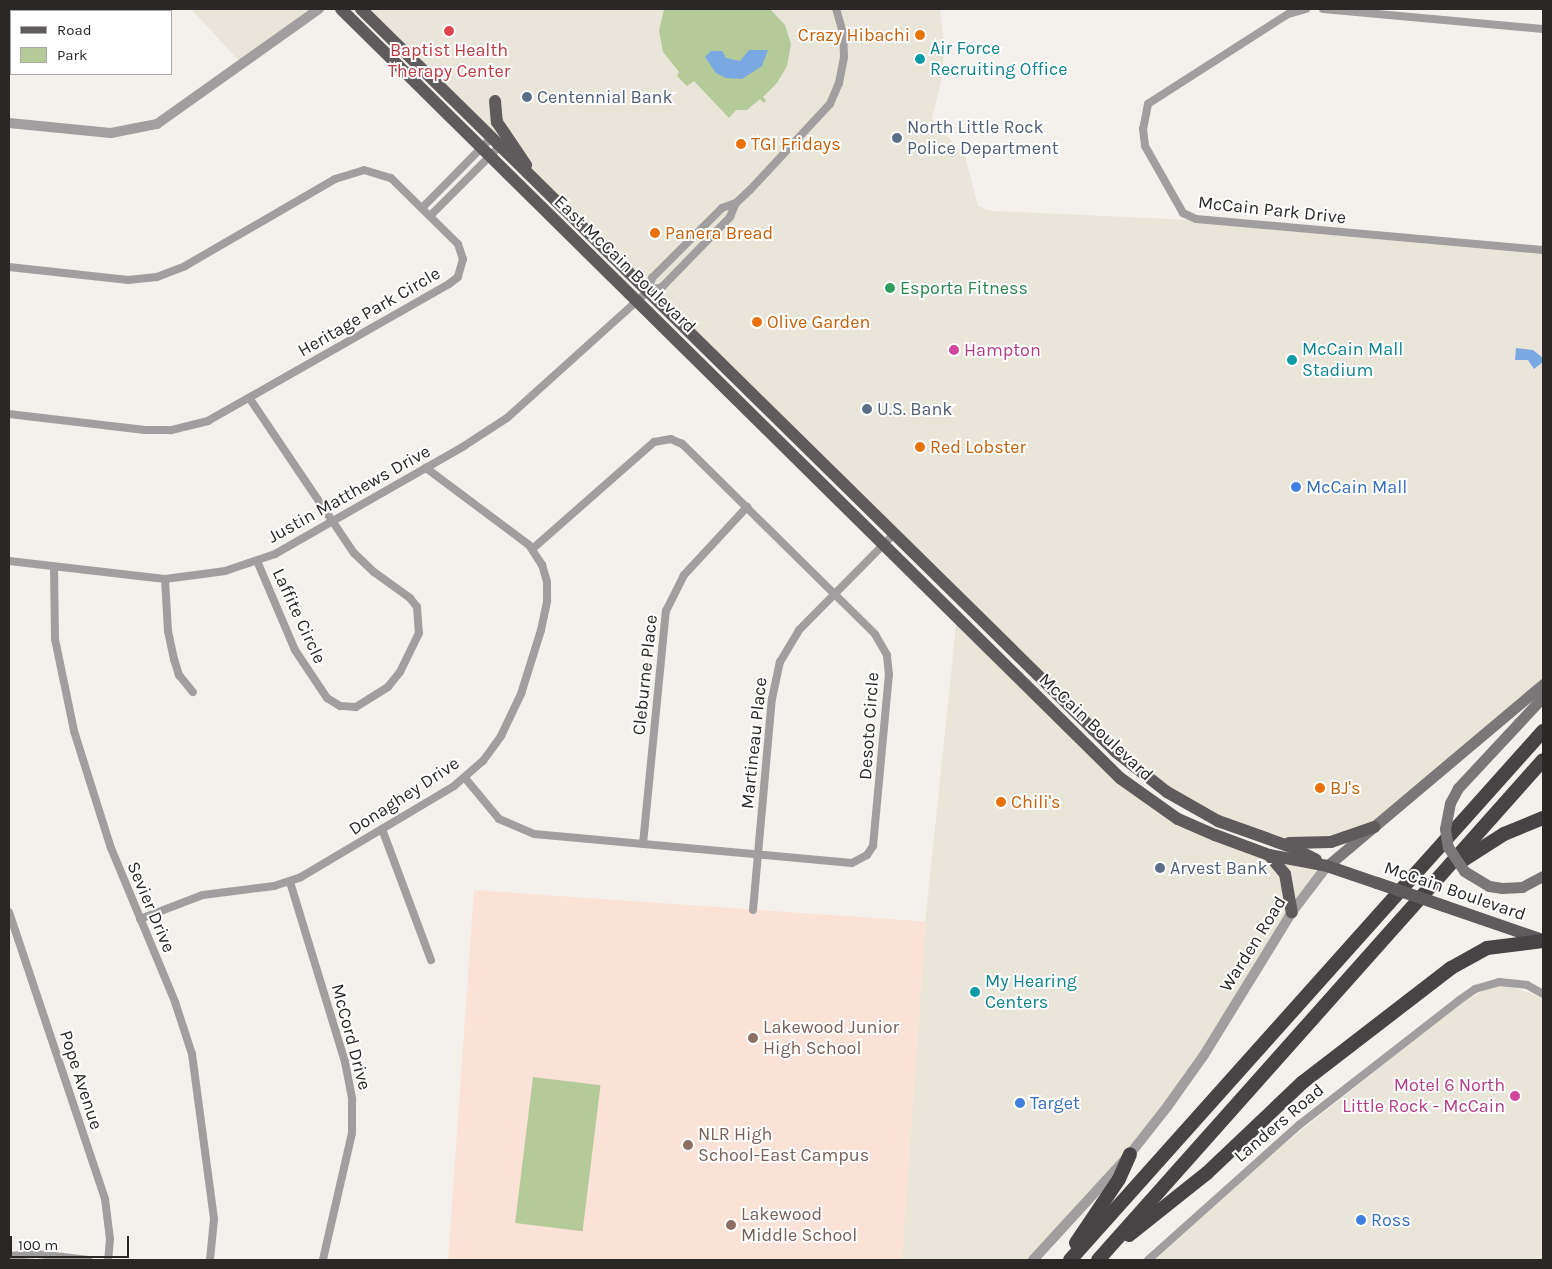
<!DOCTYPE html>
<style>
body{margin:0}
#map{position:relative;width:1552px;height:1269px;overflow:hidden;background:#f4f1ec;font-family:Karla,sans-serif}
div>[style]{position:absolute}
[style*='--x']{left:calc(var(--x)*1px);top:calc(var(--y)*1px);width:calc(var(--w)*1px);rotate:calc(var(--a)*1deg)}
.built>*{inset:0;background:#eae5d9}
.education>*{inset:0;background:#fae2d7;transform-origin:0 0}
.green>*{inset:0;background:#b4ca99;transform-origin:0 0}
.water>*{inset:0;background:#79a8e3}
.minor>*{height:8px;margin:-4px;padding:0 4px;transform-origin:4px;border-radius:4px;background:#a19e9f}
.tertiary>*{height:10px;margin:-5px;padding:0 5px;transform-origin:5px;border-radius:5px;background:#a19e9f}
.secondary>*{height:11px;margin:-5.5px;padding:0 5.5px;transform-origin:5.5px;border-radius:5.5px;background:#7a7778}
.primary>*{height:12px;margin:-6px;padding:0 6px;transform-origin:6px;border-radius:6px;background:#5f5b5c}
.motorway>*{height:14px;margin:-7px;padding:0 7px;transform-origin:7px;border-radius:7px;background:#484345}
.secondary-bridge>*{height:11px;margin:-5.5px;padding:0 5.5px;transform-origin:5.5px;border-radius:5.5px;background:#7a7778}
.primary-bridge>*{height:12px;margin:-6px;padding:0 6px;transform-origin:6px;border-radius:6px;background:#5f5b5c}
.dots>*{width:14px;height:14px;translate:-50% -50%;box-sizing:border-box;border:2px solid #fff;border-radius:50%}
span{translate:-50% -50%;white-space:nowrap;text-align:center;line-height:1.15;-webkit-text-stroke:4px #fff;paint-order:stroke}
.food-label{font-size:18px;color:#c56008}
.right{translate:-100% -50%;text-align:right}
.left{translate:0 -50%;text-align:left}
.culture-label{font-size:18px;color:#0d838f}
.health-label{font-size:18px;color:#be3a42}
.service-label{font-size:18px;color:#4e5e75}
.street-label{font-size:18px;color:#292826}
.leisure-label{font-size:18px;color:#27864d}
.hotel-label{font-size:18px;color:#b23c85}
.shop-label{font-size:18px;color:#366cbe}
.education-label{font-size:18px;color:#785e54}
.frame{position:absolute;inset:0;border:10px solid #292826;pointer-events:none}
.legend{position:absolute;left:10px;top:10px;width:162px;height:65px;box-sizing:border-box;background:#fff;border:1px solid #a9a9a8;margin:0;padding:6px 9px;list-style:none;font-size:15px;color:#292826}
.legend li{display:flex;align-items:center;gap:10px;height:25px}
.legend b{width:25px;border:1px solid #a9a9a8}
.scale{position:absolute;left:10px;top:1236px;width:119px;height:22px;box-sizing:border-box;border:2px solid #292826;border-top:0;padding-left:6px;font-size:15px;line-height:18px;white-space:nowrap;color:#292826;-webkit-text-stroke:4px #fff;paint-order:stroke}
</style>
<div id="map">
<div class="built">
<i style="clip-path:polygon(191px 9px,319px 9px,243px 65px)"></i>
<i style="clip-path:polygon(361px 9px,940px 9px,944px 42px,942px 78px,932px 119px,965px 156px,978px 206px,991px 211px,1217px 221px,1543px 250px,1543px 684px,1374px 827px,1291px 847px,1218px 821px,1134px 767px)"></i>
<i style="clip-path:polygon(957px 616px,1120px 778px,1178px 819px,1239px 844px,1327px 866px,1192px 1073px,1033px 1260px,895px 1260px,906px 1107px)"></i>
<i style="clip-path:polygon(1499px 982px,1543px 998px,1543px 1260px,1153px 1260px,1254px 1168px,1461px 1003px)"></i>
</div>
<div class="education">
<i style="left:474px;top:890px;width:453px;height:372px;rotate:4deg"></i>
</div>
<div class="green">
<i style="clip-path:polygon(664px 9px,770px 9px,785px 25px,791px 44px,787px 66px,777px 83px,763px 97px,766px 100px,764px 103px,760px 99px,747px 110px,736px 110px,729px 118px,694px 81px,687px 86px,677px 76px,679px 72px,663px 52px,659px 31px)"></i>
<i style="left:533px;top:1077px;width:68px;height:147px;rotate:7deg"></i>
</div>
<div class="water">
<i style="clip-path:polygon(749px 50px,768px 50px,762px 66px,742px 79px,726px 78px,716px 73px,705px 57px,711px 51px,722px 51px,726px 58px,740px 61px)"></i>
<i style="clip-path:polygon(1516px 348px,1533px 350px,1543px 358px,1543px 362px,1534px 369px,1528px 360px,1515px 360px)"></i>
</div>
<div class="minor">
<i style="--x:1306;--y:9;--w:19;--a:164"></i>
<i style="--x:1288;--y:14;--w:166;--a:147.3"></i>
<i style="--x:1148;--y:104;--w:25;--a:101"></i>
<i style="--x:1143;--y:129;--w:17;--a:83"></i>
<i style="--x:1145;--y:146;--w:77;--a:60.4"></i>
<i style="--x:1183;--y:213;--w:14;--a:25"></i>
<i style="--x:1196;--y:219;--w:348;--a:5.1"></i>
<i style="--x:1323;--y:9;--w:221;--a:5.2"></i>
<i style="--x:422;--y:208;--w:98;--a:-45.4"></i>
<i style="--x:430;--y:216;--w:99;--a:-45"></i>
<i style="--x:9;--y:267;--w:120;--a:6.2"></i>
<i style="--x:128;--y:280;--w:29;--a:-6"></i>
<i style="--x:157;--y:277;--w:30;--a:-21"></i>
<i style="--x:185;--y:266;--w:173;--a:-30.1"></i>
<i style="--x:335;--y:179;--w:30;--a:-17"></i>
<i style="--x:364;--y:170;--w:28;--a:17"></i>
<i style="--x:391;--y:178;--w:94;--a:44.6"></i>
<i style="--x:458;--y:244;--w:16;--a:72"></i>
<i style="--x:463;--y:259;--w:19;--a:106"></i>
<i style="--x:458;--y:277;--w:11;--a:142"></i>
<i style="--x:449;--y:284;--w:277;--a:150.4"></i>
<i style="--x:208;--y:421;--w:38;--a:166"></i>
<i style="--x:171;--y:430;--w:26;--a:180"></i>
<i style="--x:145;--y:430;--w:137;--a:-173.3"></i>
<i style="--x:648;--y:291;--w:14;--a:-73"></i>
<i style="--x:652;--y:278;--w:99;--a:-45"></i>
<i style="--x:722;--y:208;--w:15;--a:-20"></i>
<i style="--x:736;--y:203;--w:19;--a:-43"></i>
<i style="--x:750;--y:190;--w:117;--a:-47.1"></i>
<i style="--x:830;--y:104;--w:23;--a:-67"></i>
<i style="--x:839;--y:83;--w:26;--a:-79"></i>
<i style="--x:844;--y:57;--w:24;--a:-92"></i>
<i style="--x:843;--y:33;--w:25;--a:-106"></i>
<i style="--x:250;--y:399;--w:186;--a:56"></i>
<i style="--x:354;--y:553;--w:28;--a:44"></i>
<i style="--x:374;--y:572;--w:44;--a:35.8"></i>
<i style="--x:410;--y:598;--w:11;--a:52"></i>
<i style="--x:417;--y:607;--w:26;--a:86"></i>
<i style="--x:419;--y:633;--w:43;--a:116"></i>
<i style="--x:400;--y:672;--w:19;--a:129"></i>
<i style="--x:388;--y:687;--w:38;--a:148"></i>
<i style="--x:356;--y:707;--w:16;--a:-176"></i>
<i style="--x:340;--y:706;--w:15;--a:-148"></i>
<i style="--x:327;--y:698;--w:58;--a:-123.7"></i>
<i style="--x:295;--y:650;--w:97;--a:-113.1"></i>
<i style="--x:9;--y:561;--w:157;--a:6.6"></i>
<i style="--x:165;--y:579;--w:61;--a:-7.6"></i>
<i style="--x:225;--y:571;--w:53;--a:-18.8"></i>
<i style="--x:275;--y:554;--w:218;--a:-29.7"></i>
<i style="--x:464;--y:446;--w:51;--a:-33.1"></i>
<i style="--x:507;--y:418;--w:190;--a:-42"></i>
<i style="--x:648;--y:291;--w:15;--a:-16"></i>
<i style="--x:662;--y:287;--w:98;--a:-45.8"></i>
<i style="--x:730;--y:217;--w:15;--a:-67"></i>
<i style="--x:54;--y:567;--w:72;--a:89.2"></i>
<i style="--x:55;--y:639;--w:94;--a:78.3"></i>
<i style="--x:74;--y:731;--w:123;--a:72.5"></i>
<i style="--x:111;--y:848;--w:167;--a:67.4"></i>
<i style="--x:175;--y:1002;--w:55;--a:71.9"></i>
<i style="--x:192;--y:1054;--w:166;--a:82.4"></i>
<i style="--x:214;--y:1219;--w:41;--a:95.6"></i>
<i style="--x:165;--y:579;--w:52;--a:86.7"></i>
<i style="--x:168;--y:631;--w:29;--a:78"></i>
<i style="--x:174;--y:659;--w:17;--a:73"></i>
<i style="--x:179;--y:675;--w:22;--a:51"></i>
<i style="--x:465;--y:778;--w:53;--a:50.3"></i>
<i style="--x:499;--y:819;--w:38;--a:23"></i>
<i style="--x:534;--y:834;--w:319;--a:5.2"></i>
<i style="--x:852;--y:863;--w:17;--a:-28"></i>
<i style="--x:867;--y:855;--w:11;--a:-56"></i>
<i style="--x:873;--y:846;--w:172;--a:-84.7"></i>
<i style="--x:889;--y:675;--w:20;--a:-96"></i>
<i style="--x:887;--y:655;--w:24;--a:-120"></i>
<i style="--x:875;--y:634;--w:271;--a:-135.4"></i>
<i style="--x:682;--y:444;--w:12;--a:-156"></i>
<i style="--x:671;--y:439;--w:17;--a:170"></i>
<i style="--x:654;--y:442;--w:162;--a:138.7"></i>
<i style="--x:382;--y:829;--w:140;--a:69.5"></i>
<i style="--x:643;--y:844;--w:234;--a:-84.4"></i>
<i style="--x:666;--y:611;--w:40;--a:-63.4"></i>
<i style="--x:684;--y:575;--w:93;--a:-47.2"></i>
<i style="--x:290;--y:882;--w:188;--a:73"></i>
<i style="--x:345;--y:1062;--w:38;--a:79"></i>
<i style="--x:352;--y:1099;--w:34;--a:90"></i>
<i style="--x:352;--y:1133;--w:130;--a:102.9"></i>
<i style="--x:753;--y:910;--w:212;--a:-84.9"></i>
<i style="--x:772;--y:699;--w:38;--a:-78"></i>
<i style="--x:780;--y:662;--w:37;--a:-59"></i>
<i style="--x:799;--y:630;--w:135;--a:-45.3"></i>
<i style="--x:9;--y:912;--w:303;--a:71.5"></i>
<i style="--x:105;--y:1199;--w:40;--a:82.9"></i>
<i style="--x:110;--y:1239;--w:21;--a:95"></i>
<i style="--x:140;--y:919;--w:67;--a:-20.9"></i>
<i style="--x:203;--y:895;--w:72;--a:-7.2"></i>
<i style="--x:274;--y:886;--w:28;--a:-18"></i>
<i style="--x:301;--y:877;--w:178;--a:-30.7"></i>
<i style="--x:454;--y:786;--w:38;--a:-41"></i>
<i style="--x:483;--y:761;--w:31;--a:-54"></i>
<i style="--x:501;--y:736;--w:47;--a:-64.5"></i>
<i style="--x:521;--y:694;--w:67;--a:-72.6"></i>
<i style="--x:541;--y:630;--w:30;--a:-78"></i>
<i style="--x:547;--y:601;--w:19;--a:-90"></i>
<i style="--x:547;--y:582;--w:18;--a:-106"></i>
<i style="--x:542;--y:565;--w:24;--a:-123"></i>
<i style="--x:529;--y:545;--w:129;--a:-143.2"></i>
<i style="--x:9;--y:1256;--w:28;--a:-4"></i>
<i style="--x:37;--y:1254;--w:52;--a:6.6"></i>
<i style="--x:1148;--y:1260;--w:203;--a:-41.8"></i>
<i style="--x:1299;--y:1125;--w:202;--a:-37.9"></i>
<i style="--x:1458;--y:1001;--w:21;--a:-35"></i>
<i style="--x:1475;--y:989;--w:25;--a:-16"></i>
<i style="--x:1499;--y:982;--w:28;--a:6"></i>
<i style="--x:1527;--y:985;--w:18;--a:29"></i>
</div>
<div class="tertiary">
<i style="--x:9;--y:123;--w:102;--a:5.6"></i>
<i style="--x:111;--y:133;--w:47;--a:-11.1"></i>
<i style="--x:157;--y:124;--w:199;--a:-35.4"></i>
<i style="--x:9;--y:1257;--w:4;--a:56"></i>
<i style="--x:1033;--y:1260;--w:144;--a:-47.5"></i>
<i style="--x:1130;--y:1154;--w:60;--a:-51.8"></i>
<i style="--x:1167;--y:1107;--w:64;--a:-54.6"></i>
<i style="--x:1204;--y:1055;--w:168;--a:-58.4"></i>
<i style="--x:1292;--y:912;--w:58;--a:-52.7"></i>
</div>
<div class="secondary">
<i style="--x:1450;--y:803;--w:17;--a:-62"></i>
<i style="--x:1458;--y:788;--w:125;--a:-47"></i>
<i style="--x:1327;--y:866;--w:282;--a:-40.1"></i>
</div>
<div class="primary">
<i style="--x:341;--y:9;--w:1095;--a:44.63"></i>
<i style="--x:1120;--y:778;--w:71;--a:35.3"></i>
<i style="--x:1178;--y:819;--w:40;--a:23.4"></i>
<i style="--x:1215;--y:835;--w:58;--a:20.3"></i>
<i style="--x:1269;--y:855;--w:59;--a:10.7"></i>
<i style="--x:1327;--y:866;--w:53;--a:18.8"></i>
<i style="--x:361;--y:9;--w:1059;--a:44.54"></i>
<i style="--x:1116;--y:752;--w:65;--a:38.1"></i>
<i style="--x:1167;--y:792;--w:59;--a:29.6"></i>
<i style="--x:1218;--y:821;--w:77;--a:19.6"></i>
<i style="--x:1291;--y:847;--w:28;--a:27"></i>
<i style="--x:495;--y:101;--w:21;--a:85"></i>
<i style="--x:497;--y:122;--w:52;--a:56"></i>
<i style="--x:1289;--y:843;--w:42;--a:-1.4"></i>
<i style="--x:1331;--y:842;--w:46;--a:-19.2"></i>
<i style="--x:1269;--y:855;--w:25;--a:50"></i>
<i style="--x:1285;--y:874;--w:39;--a:80"></i>
<i style="--x:1444;--y:906;--w:105;--a:19"></i>
</div>
<div class="motorway">
<i style="--x:1460;--y:862;--w:52;--a:-32.5"></i>
<i style="--x:1504;--y:834;--w:42;--a:-22.3"></i>
<i style="--x:1129;--y:1235;--w:100;--a:-38.5"></i>
<i style="--x:1207;--y:1173;--w:132;--a:-43.5"></i>
<i style="--x:1303;--y:1082;--w:187;--a:-37.6"></i>
<i style="--x:1451;--y:968;--w:41;--a:-29.1"></i>
<i style="--x:1487;--y:948;--w:56;--a:-7.1"></i>
<i style="--x:1076;--y:1243;--w:77;--a:-56.1"></i>
<i style="--x:1119;--y:1179;--w:27;--a:-66"></i>
<i style="--x:1070;--y:1260;--w:710;--a:-48.2"></i>
<i style="--x:1098;--y:1260;--w:669;--a:-48.33"></i>
</div>
<div class="secondary-bridge">
<i style="--x:1450;--y:803;--w:26;--a:101"></i>
<i style="--x:1445;--y:829;--w:18;--a:81"></i>
<i style="--x:1448;--y:847;--w:29;--a:56"></i>
<i style="--x:1464;--y:871;--w:29;--a:31"></i>
<i style="--x:1489;--y:886;--w:13;--a:9"></i>
<i style="--x:1502;--y:888;--w:20;--a:-3"></i>
<i style="--x:1522;--y:887;--w:24;--a:-28"></i>
</div>
<div class="primary-bridge">
<i style="--x:1377;--y:883;--w:71;--a:18.9"></i>
</div>
<div class="dots">
<i style="left:449px;top:31px;background:#e0444e"></i>
<i style="left:920px;top:35px;background:#e8710a"></i>
<i style="left:920px;top:59px;background:#0f9aa8"></i>
<i style="left:527px;top:97px;background:#5c6f8a"></i>
<i style="left:897px;top:138px;background:#5c6f8a"></i>
<i style="left:741px;top:144px;background:#e8710a"></i>
<i style="left:655px;top:233px;background:#e8710a"></i>
<i style="left:890px;top:288px;background:#2e9e5b"></i>
<i style="left:757px;top:322px;background:#e8710a"></i>
<i style="left:954px;top:350px;background:#d1479c"></i>
<i style="left:1292px;top:360px;background:#0f9aa8"></i>
<i style="left:867px;top:409px;background:#5c6f8a"></i>
<i style="left:920px;top:447px;background:#e8710a"></i>
<i style="left:1296px;top:487px;background:#3f7fe0"></i>
<i style="left:1320px;top:788px;background:#e8710a"></i>
<i style="left:1001px;top:802px;background:#e8710a"></i>
<i style="left:1160px;top:868px;background:#5c6f8a"></i>
<i style="left:975px;top:992px;background:#0f9aa8"></i>
<i style="left:753px;top:1038px;background:#8d6e63"></i>
<i style="left:1515px;top:1096px;background:#d1479c"></i>
<i style="left:1020px;top:1103px;background:#3f7fe0"></i>
<i style="left:688px;top:1145px;background:#8d6e63"></i>
<i style="left:1361px;top:1220px;background:#3f7fe0"></i>
<i style="left:731px;top:1225px;background:#8d6e63"></i>
</div>
<div class="food-label">
<span class="right" style="left:910px;top:35px">Crazy Hibachi</span>
<span class="left" style="left:751px;top:144px">TGI Fridays</span>
<span class="left" style="left:665px;top:233px">Panera Bread</span>
<span class="left" style="left:767px;top:322px">Olive Garden</span>
<span class="left" style="left:930px;top:447px">Red Lobster</span>
<span class="left" style="left:1330px;top:788px">BJ's</span>
<span class="left" style="left:1011px;top:802px">Chili's</span>
</div>
<div class="culture-label">
<span class="left" style="left:930px;top:59px">Air Force<br>Recruiting Office</span>
<span class="left" style="left:1302px;top:360px">McCain Mall<br>Stadium</span>
<span class="left" style="left:985px;top:992px">My Hearing<br>Centers</span>
</div>
<div class="health-label">
<span style="left:449px;top:61px">Baptist Health<br>Therapy Center</span>
</div>
<div class="service-label">
<span class="left" style="left:537px;top:97px">Centennial Bank</span>
<span class="left" style="left:907px;top:138px">North Little Rock<br>Police Department</span>
<span class="left" style="left:877px;top:409px">U.S. Bank</span>
<span class="left" style="left:1170px;top:868px">Arvest Bank</span>
</div>
<div class="street-label">
<span style="left:1272px;top:210px;rotate:6deg">McCain Park Drive</span>
<span style="left:625px;top:264px;rotate:44deg">East McCain Boulevard</span>
<span style="left:369px;top:312px;rotate:-30deg">Heritage Park Circle</span>
<span style="left:349px;top:494px;rotate:-29deg">Justin Matthews Drive</span>
<span style="left:299px;top:616px;rotate:65deg">Laffite Circle</span>
<span style="left:645px;top:675px;rotate:-84deg">Cleburne Place</span>
<span style="left:869px;top:726px;rotate:-86deg">Desoto Circle</span>
<span style="left:1096px;top:727px;rotate:43deg">McCain Boulevard</span>
<span style="left:754px;top:743px;rotate:-84deg">Martineau Place</span>
<span style="left:404px;top:796px;rotate:-33deg">Donaghey Drive</span>
<span style="left:1455px;top:891px;rotate:19deg">McCain Boulevard</span>
<span style="left:151px;top:907px;rotate:67deg">Sevier Drive</span>
<span style="left:1253px;top:944px;rotate:-58deg">Warden Road</span>
<span style="left:351px;top:1037px;rotate:75deg">McCord Drive</span>
<span style="left:81px;top:1080px;rotate:72deg">Pope Avenue</span>
<span style="left:1279px;top:1123px;rotate:-40deg">Landers Road</span>
</div>
<div class="leisure-label">
<span class="left" style="left:900px;top:288px">Esporta Fitness</span>
</div>
<div class="hotel-label">
<span class="left" style="left:964px;top:350px">Hampton</span>
<span class="right" style="left:1505px;top:1096px">Motel 6 North<br>Little Rock - McCain</span>
</div>
<div class="shop-label">
<span class="left" style="left:1306px;top:487px">McCain Mall</span>
<span class="left" style="left:1030px;top:1103px">Target</span>
<span class="left" style="left:1371px;top:1220px">Ross</span>
</div>
<div class="education-label">
<span class="left" style="left:763px;top:1038px">Lakewood Junior<br>High School</span>
<span class="left" style="left:698px;top:1145px">NLR High<br>School-East Campus</span>
<span class="left" style="left:741px;top:1225px">Lakewood<br>Middle School</span>
</div>
<div class="frame"></div>
<ul class="legend">
<li><b style="height:6px;background:#5f5b5c"></b>Road</li>
<li><b style="height:14px;background:#b4ca99"></b>Park</li>
</ul>
<div class="scale">100 m</div>
</div>
